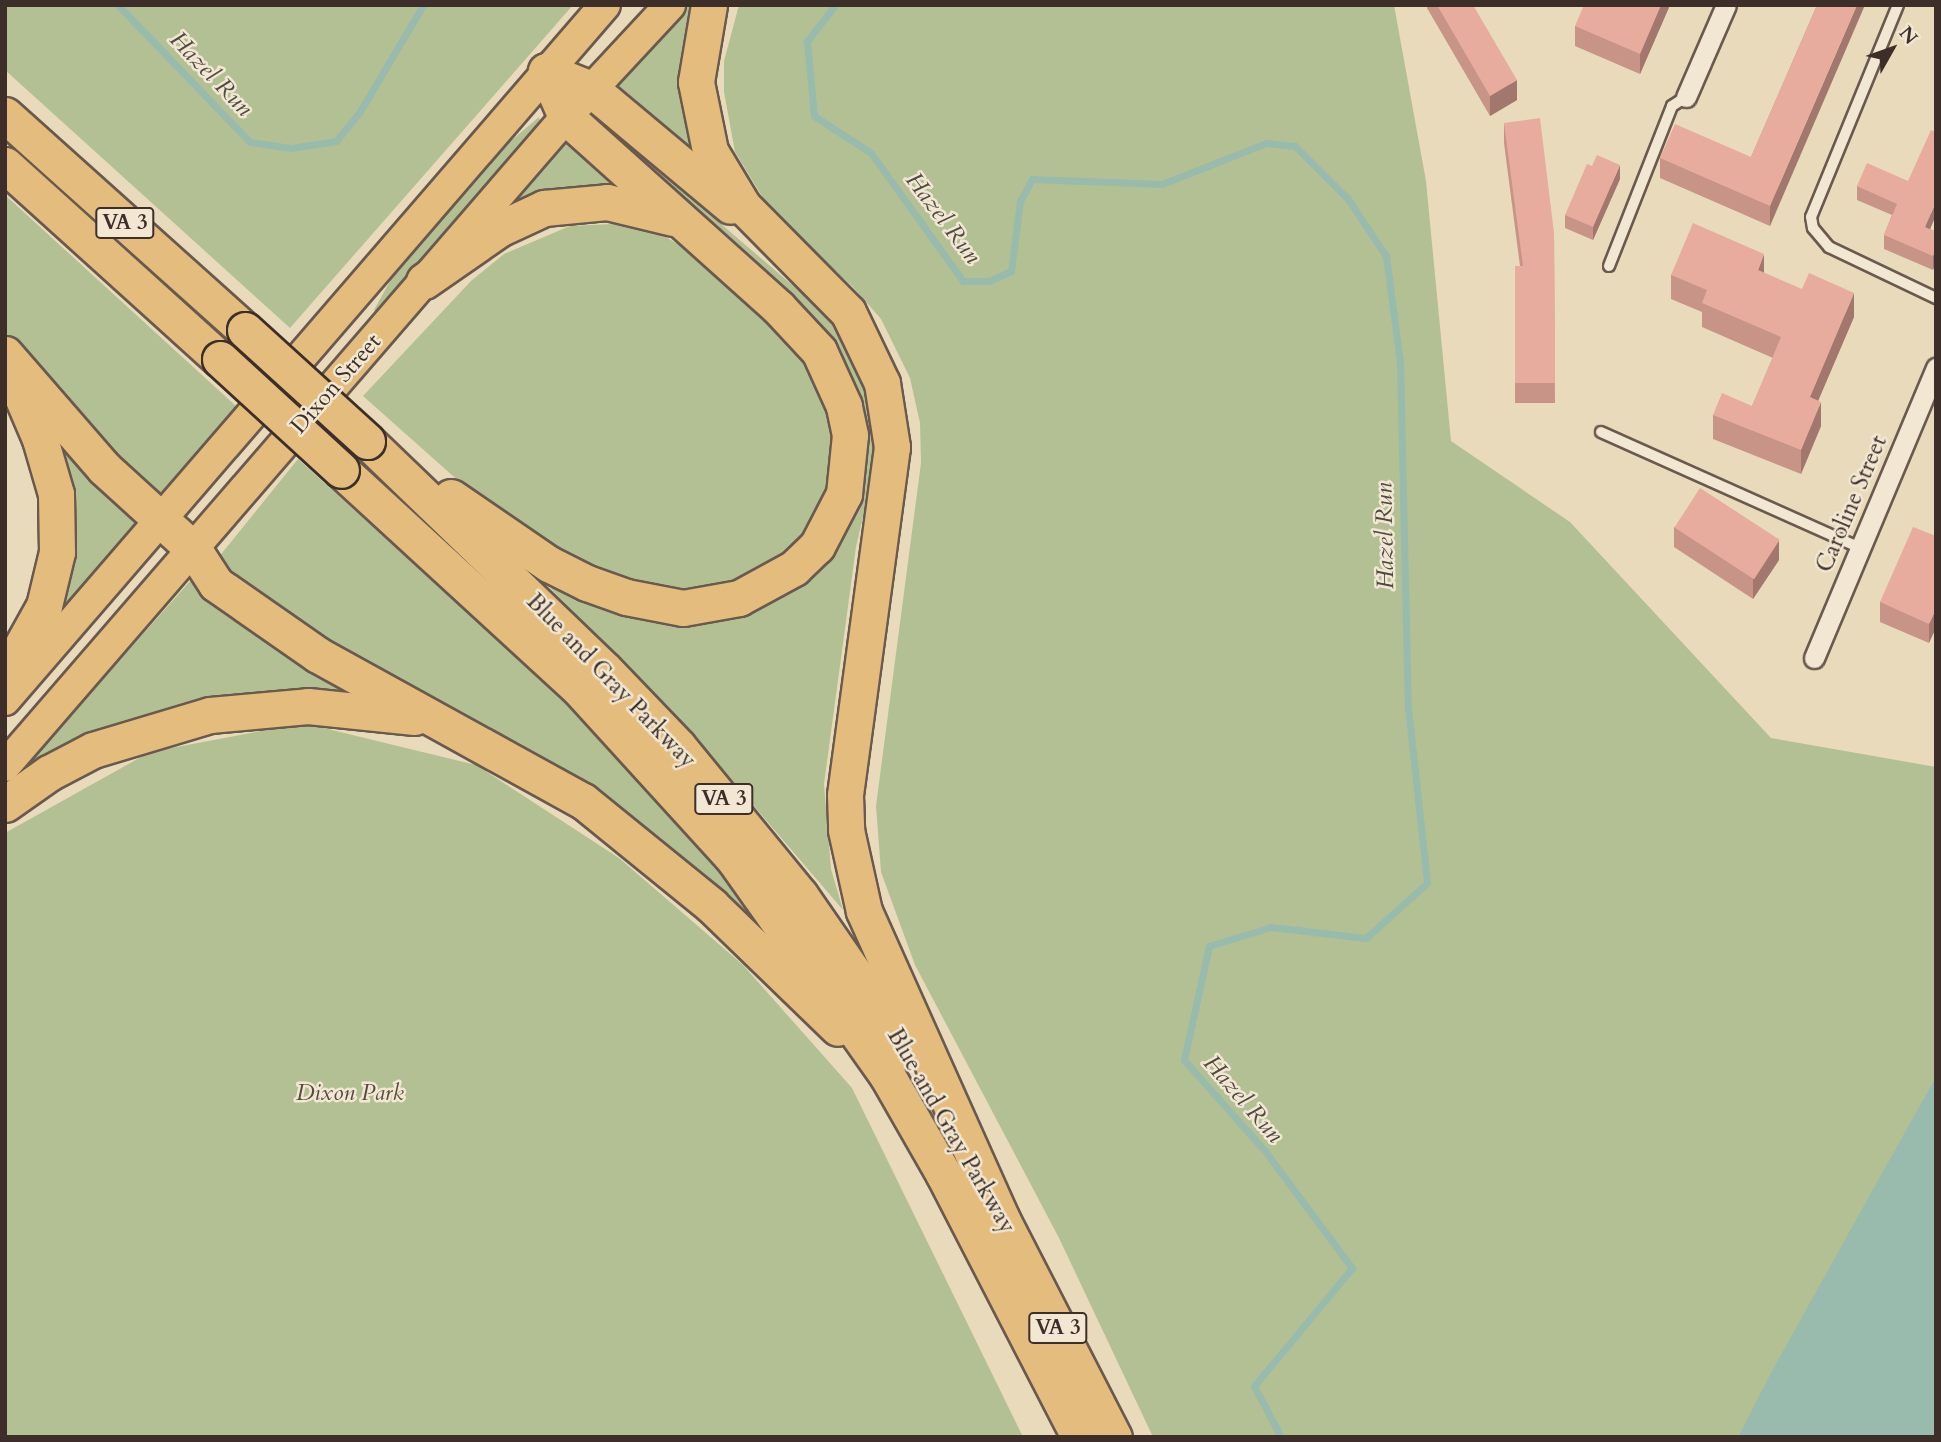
<!DOCTYPE html>
<style>
body{margin:0}
#map{position:relative;width:1941px;height:1442px;overflow:hidden;background:#e9dabb;font-family:Cardo,serif}
div>[style]{position:absolute}
[style*='--x']{left:calc(var(--x)*1px);top:calc(var(--y)*1px);width:calc(var(--w)*1px);rotate:calc(var(--a)*1deg)}
.green>*{inset:0;background:#b3c093}
.water>*{inset:0;background:#98bbad}
.stream>*{height:7px;margin:-3.5px;padding:0 3.5px;transform-origin:3.5px;border-radius:3.5px;background:#98bbad}
.roads{filter:drop-shadow(2px 0 #69594e) drop-shadow(-2px 0 #69594e) drop-shadow(0 2px #69594e) drop-shadow(0 -2px #69594e)}
.lane>*{height:10px;margin:-5px;padding:0 5px;transform-origin:5px;border-radius:5px;background:#f1e7d3}
.street>*{height:19px;margin:-9.5px;padding:0 9.5px;transform-origin:9.5px;border-radius:9.5px;background:#f1e7d3}
.primary>*{height:30px;margin:-15px;padding:0 15px;transform-origin:15px;border-radius:15px;background:#e4bd7e}
.highway>*{height:35px;margin:-17.5px;padding:0 17.5px;transform-origin:17.5px;border-radius:17.5px;background:#e4bd7e}
.bridges{filter:drop-shadow(2px 0 #3e2e29) drop-shadow(-2px 0 #3e2e29) drop-shadow(0 2px #3e2e29) drop-shadow(0 -2px #3e2e29)}
.highway-bridge>*{height:35px;margin:-17.5px;padding:0 17.5px;transform-origin:17.5px;border-radius:17.5px;background:#e4bd7e}
.wall>*{inset:0;background:#c79487}
.shaded-wall>*{inset:0;background:#a2786e}
.building>*{inset:0;background:#e7ac9d;transform-origin:0 0}
span{translate:-50% -50%;white-space:nowrap;text-align:center;line-height:1.15;-webkit-text-stroke:5px #f1e7d3;paint-order:stroke}
.shield-label span{padding:2px 5px;background:#f1e7d3;border:2px solid;border-radius:5px;-webkit-text-stroke-width:0}
.shield-label{font-size:21px;color:#3e2e29;font-weight:700}
.street-label{font-size:23px;color:#3e2e29}
.park-label{font-size:23px;color:#554b3e;font-style:italic}
.water-label{font-size:24px;color:#504a43;font-style:italic}
.frame{position:absolute;inset:0;border:7px solid #3e2e29;pointer-events:none}
.north{position:absolute;left:1857px;top:14px;width:70px;height:70px;-webkit-text-stroke:5px #f1e7d3;paint-order:stroke;rotate:50deg;font-size:19px;font-weight:700;line-height:28px;text-align:center;color:#3e2e29}
.north::after{content:'';display:block;margin:auto;width:24px;height:32px;background:#3e2e29;clip-path:polygon(50% 0,100% 100%,50% 72%,0 100%)}
</style>
<div id="map">
<div class="green">
<i style="clip-path:polygon(5px 5px,573px 5px,290px 328px,5px 70px)"></i>
<i style="clip-path:polygon(682px 5px,697px 5px,703px 166px,611px 86px)"></i>
<i style="clip-path:polygon(739px 5px,1394px 5px,1426px 181px,1451px 441px,1570px 522px,1771px 738px,1936px 767px,1936px 1076px,1738px 1437px,1153px 1437px,1059px 1238px,915px 965px,881px 872px,876px 806px,921px 463px,920px 423px,910px 378px,881px 319px,853px 287px,772px 213px,735px 152px,724px 92px,724px 61px)"></i>
<i style="clip-path:polygon(594px 115px,826px 314px,840px 332px,868px 393px,874px 468px,856px 547px,824px 784px,831px 869px,843px 910px,687px 728px,551px 589px,558px 579px,607px 603px,801px 575px,858px 414px,589px 116px)"></i>
<i style="clip-path:polygon(539px 117px,541px 124px,379px 314px,374px 310px,399px 265px,486px 162px)"></i>
<i style="clip-path:polygon(565px 140px,623px 187px,503px 212px)"></i>
<i style="clip-path:polygon(5px 195px,237px 407px,158px 500px,151px 498px,5px 337px)"></i>
<i style="clip-path:polygon(613px 224px,656px 231px,694px 254px,801px 348px,830px 410px,835px 444px,823px 512px,788px 564px,694px 597px,610px 576px,515px 522px,453px 476px,363px 396px,471px 281px,504px 254px,570px 226px)"></i>
<i style="clip-path:polygon(64px 444px,140px 523px,53px 624px,69px 479px)"></i>
<i style="clip-path:polygon(298px 459px,568px 704px,700px 845px,760px 920px,752px 927px,677px 854px,568px 772px,329px 647px,219px 569px,218px 558px)"></i>
<i style="clip-path:polygon(192px 579px,384px 700px,221px 699px,172px 708px,108px 727px,12px 781px)"></i>
<i style="clip-path:polygon(303px 723px,476px 765px,619px 858px,743px 965px,852px 1088px,1023px 1437px,5px 1437px,5px 833px,150px 752px)"></i>
</div>
<div class="water">
<i style="clip-path:polygon(1936px 1076px,1936px 1437px,1738px 1437px,1772px 1371px)"></i>
</div>
<div class="stream">
<i style="--x:118;--y:5;--w:190;--a:46.1"></i>
<i style="--x:250;--y:142;--w:41;--a:8.3"></i>
<i style="--x:291;--y:148;--w:46;--a:-8.8"></i>
<i style="--x:336;--y:141;--w:36;--a:-51"></i>
<i style="--x:359;--y:113;--w:126;--a:-59.3"></i>
<i style="--x:835;--y:5;--w:46;--a:127.9"></i>
<i style="--x:807;--y:41;--w:75;--a:84.7"></i>
<i style="--x:814;--y:116;--w:68;--a:33"></i>
<i style="--x:871;--y:153;--w:158;--a:54.3"></i>
<i style="--x:963;--y:281;--w:26;--a:0"></i>
<i style="--x:989;--y:281;--w:24;--a:-24"></i>
<i style="--x:1011;--y:271;--w:71;--a:-82.7"></i>
<i style="--x:1020;--y:201;--w:25;--a:-61"></i>
<i style="--x:1032;--y:179;--w:130;--a:2.2"></i>
<i style="--x:1162;--y:184;--w:112;--a:-21.5"></i>
<i style="--x:1266;--y:143;--w:29;--a:6"></i>
<i style="--x:1295;--y:146;--w:75;--a:45"></i>
<i style="--x:1348;--y:199;--w:69;--a:56.3"></i>
<i style="--x:1386;--y:256;--w:108;--a:82.5"></i>
<i style="--x:1400;--y:363;--w:344;--a:88.7"></i>
<i style="--x:1408;--y:707;--w:177;--a:83.8"></i>
<i style="--x:1427;--y:883;--w:82;--a:138"></i>
<i style="--x:1366;--y:938;--w:96;--a:-173.4"></i>
<i style="--x:1271;--y:927;--w:65;--a:163"></i>
<i style="--x:1209;--y:946;--w:117;--a:102.4"></i>
<i style="--x:1184;--y:1060;--w:122;--a:48.3"></i>
<i style="--x:1265;--y:1151;--w:146;--a:53.4"></i>
<i style="--x:1352;--y:1268;--w:153;--a:129.7"></i>
<i style="--x:1254;--y:1386;--w:58;--a:62.1"></i>
</div>
<div class="roads">
<div class="lane">
<i style="--x:1898;--y:5;--w:229;--a:112.3"></i>
<i style="--x:1811;--y:217;--w:11;--a:80"></i>
<i style="--x:1813;--y:228;--w:25;--a:50"></i>
<i style="--x:1829;--y:247;--w:119;--a:25.5"></i>
<i style="--x:1609;--y:266;--w:172;--a:-68.5"></i>
<i style="--x:1672;--y:106;--w:17;--a:-33"></i>
<i style="--x:1601;--y:432;--w:284;--a:24.1"></i>
</div>
<div class="street">
<i style="--x:1686;--y:97;--w:100;--a:-66.5"></i>
<i style="--x:1814;--y:658;--w:315;--a:-67.2"></i>
</div>
<div class="primary">
<i style="--x:5;--y:700;--w:918;--a:-49.2"></i>
<i style="--x:5;--y:766;--w:858;--a:-49.16"></i>
<i style="--x:566;--y:117;--w:153;--a:-47.1"></i>
</div>
<div class="highway">
<i style="--x:709;--y:5;--w:78;--a:99.6"></i>
<i style="--x:696;--y:82;--w:70;--a:78.5"></i>
<i style="--x:710;--y:151;--w:64;--a:59"></i>
<i style="--x:743;--y:206;--w:149;--a:45.3"></i>
<i style="--x:848;--y:312;--w:79;--a:64.4"></i>
<i style="--x:882;--y:383;--w:65;--a:81.1"></i>
<i style="--x:892;--y:447;--w:351;--a:97.7"></i>
<i style="--x:845;--y:795;--w:35;--a:88"></i>
<i style="--x:846;--y:830;--w:83;--a:77.5"></i>
<i style="--x:864;--y:911;--w:338;--a:65.9"></i>
<i style="--x:546;--y:71;--w:48;--a:21.8"></i>
<i style="--x:591;--y:89;--w:182;--a:39.9"></i>
<i style="--x:5;--y:115;--w:322;--a:41.9"></i>
<i style="--x:5;--y:165;--w:290;--a:42.1"></i>
<i style="--x:424;--y:281;--w:91;--a:-34.7"></i>
<i style="--x:499;--y:229;--w:50;--a:-25"></i>
<i style="--x:544;--y:208;--w:63;--a:-5.4"></i>
<i style="--x:607;--y:202;--w:68;--a:13.6"></i>
<i style="--x:5;--y:354;--w:151;--a:49"></i>
<i style="--x:104;--y:468;--w:122;--a:42.3"></i>
<i style="--x:194;--y:550;--w:40;--a:57.1"></i>
<i style="--x:216;--y:584;--w:124;--a:34.8"></i>
<i style="--x:318;--y:655;--w:303;--a:28.9"></i>
<i style="--x:583;--y:801;--w:166;--a:39.1"></i>
<i style="--x:712;--y:906;--w:175;--a:44.1"></i>
<i style="--x:367;--y:441;--w:329;--a:43.9"></i>
<i style="--x:604;--y:669;--w:107;--a:46.1"></i>
<i style="--x:678;--y:746;--w:193;--a:50.7"></i>
<i style="--x:800;--y:895;--w:190;--a:55.3"></i>
<i style="--x:341;--y:470;--w:325;--a:42.6"></i>
<i style="--x:580;--y:690;--w:227;--a:47.7"></i>
<i style="--x:733;--y:858;--w:268;--a:54.7"></i>
<i style="--x:888;--y:1077;--w:111;--a:60.2"></i>
<i style="--x:943;--y:1173;--w:297;--a:62.7"></i>
<i style="--x:451;--y:497;--w:119;--a:34.4"></i>
<i style="--x:549;--y:564;--w:42;--a:26.6"></i>
<i style="--x:587;--y:583;--w:41;--a:19.7"></i>
<i style="--x:626;--y:597;--w:58;--a:10.9"></i>
<i style="--x:683;--y:608;--w:57;--a:-10.1"></i>
<i style="--x:739;--y:598;--w:63;--a:-28.6"></i>
<i style="--x:794;--y:568;--w:32;--a:-44"></i>
<i style="--x:817;--y:546;--w:59;--a:-62.6"></i>
<i style="--x:844;--y:494;--w:59;--a:-84.2"></i>
<i style="--x:850;--y:435;--w:30;--a:-102"></i>
<i style="--x:844;--y:406;--w:60;--a:-114.4"></i>
<i style="--x:819;--y:351;--w:60;--a:-133"></i>
<i style="--x:778;--y:307;--w:285;--a:-138.1"></i>
<i style="--x:566;--y:117;--w:50;--a:-113.5"></i>
<i style="--x:5;--y:676;--w:80;--a:-60.9"></i>
<i style="--x:44;--y:606;--w:56;--a:-76.5"></i>
<i style="--x:57;--y:552;--w:58;--a:-91"></i>
<i style="--x:56;--y:494;--w:57;--a:-106.2"></i>
<i style="--x:40;--y:439;--w:59;--a:-113.1"></i>
<i style="--x:5;--y:804;--w:54;--a:-35.2"></i>
<i style="--x:49;--y:773;--w:50;--a:-27.6"></i>
<i style="--x:93;--y:750;--w:122;--a:-16.7"></i>
<i style="--x:210;--y:715;--w:98;--a:-5.2"></i>
<i style="--x:308;--y:706;--w:107;--a:5.9"></i>
<i style="--x:991;--y:1198;--w:269;--a:62.8"></i>
</div>
</div>
<div class="bridges">
<div class="highway-bridge">
<i style="--x:245;--y:330;--w:165;--a:42.3"></i>
<i style="--x:220;--y:359;--w:164;--a:42.5"></i>
</div>
</div>
<div class="wall">
<i style="clip-path:polygon(1427px 5px,1473px 5px,1517px 100px,1490px 116px,1427px 8px)"></i>
<i style="clip-path:polygon(1670px 5px,1640px 74px,1575px 46px,1575px 26px)"></i>
<i style="clip-path:polygon(1817px 5px,1770px 226px,1660px 178px,1660px 158px,1751px 157px)"></i>
<i style="clip-path:polygon(1504px 123px,1554px 233px,1555px 403px,1515px 403px,1515px 266px,1520px 266px,1504px 143px)"></i>
<i style="clip-path:polygon(1620px 179px,1593px 240px,1565px 228px,1565px 215px)"></i>
<i style="clip-path:polygon(1857px 186px,1936px 215px,1930px 229px,1936px 232px,1933px 270px,1884px 249px,1884px 235px,1892px 215px,1857px 200px)"></i>
<i style="clip-path:polygon(1764px 273px,1854px 317px,1818px 400px,1821px 426px,1801px 474px,1713px 439px,1713px 415px,1752px 406px,1773px 358px,1702px 327px,1702px 312px,1671px 299px,1671px 275px)"></i>
<i style="clip-path:polygon(1674px 527px,1779px 560px,1753px 599px,1674px 547px)"></i>
<i style="clip-path:polygon(1936px 536px,1929px 643px,1880px 622px,1880px 602px)"></i>
</div>
<div class="shaded-wall">
<i style="clip-path:polygon(1661px 5px,1670px 5px,1640px 74px,1640px 54px)"></i>
<i style="clip-path:polygon(1857px 5px,1865px 5px,1770px 226px,1770px 206px)"></i>
<i style="clip-path:polygon(1517px 80px,1517px 100px,1490px 116px,1490px 96px)"></i>
<i style="clip-path:polygon(1620px 165px,1620px 179px,1593px 240px,1593px 227px)"></i>
<i style="clip-path:polygon(1936px 202px,1936px 215px,1925px 241px,1925px 227px)"></i>
<i style="clip-path:polygon(1936px 249px,1936px 262px,1933px 270px,1933px 256px)"></i>
<i style="clip-path:polygon(1764px 254px,1764px 278px,1758px 270px)"></i>
<i style="clip-path:polygon(1854px 293px,1854px 317px,1810px 420px,1810px 397px)"></i>
<i style="clip-path:polygon(1821px 402px,1821px 426px,1801px 474px,1801px 450px)"></i>
<i style="clip-path:polygon(1779px 540px,1779px 560px,1753px 599px,1753px 579px)"></i>
<i style="clip-path:polygon(1936px 609px,1936px 628px,1929px 643px,1929px 624px)"></i>
</div>
<div class="building">
<i style="clip-path:polygon(1437px 5px,1473px 5px,1517px 80px,1490px 96px)"></i>
<i style="clip-path:polygon(1584px 5px,1661px 5px,1640px 54px,1575px 26px)"></i>
<i style="clip-path:polygon(1817px 5px,1857px 5px,1770px 206px,1660px 158px,1675px 124px,1751px 157px)"></i>
<i style="clip-path:polygon(1540px 118px,1554px 233px,1555px 383px,1515px 383px,1515px 266px,1523px 266px,1504px 123px)"></i>
<i style="clip-path:polygon(1931px 130px,1936px 132px,1936px 202px,1925px 227px,1936px 232px,1936px 249px,1933px 256px,1884px 235px,1897px 204px,1857px 186px,1867px 163px,1908px 181px)"></i>
<i style="clip-path:polygon(1597px 155px,1620px 165px,1593px 227px,1565px 215px,1587px 164px,1592px 166px)"></i>
<i style="clip-path:polygon(1693px 223px,1764px 254px,1758px 270px,1802px 289px,1809px 273px,1854px 293px,1810px 397px,1821px 402px,1801px 450px,1713px 415px,1722px 393px,1752px 406px,1781px 337px,1702px 303px,1707px 290px,1671px 275px)"></i>
<i style="left:1700px;top:488px;width:95px;height:47px;rotate:33deg"></i>
<i style="clip-path:polygon(1913px 527px,1936px 536px,1936px 609px,1929px 624px,1880px 602px)"></i>
</div>
<div class="shield-label">
<span style="left:125px;top:223px">VA 3</span>
<span style="left:724px;top:799px">VA 3</span>
<span style="left:1058px;top:1328px">VA 3</span>
</div>
<div class="street-label">
<span style="left:336px;top:384px;rotate:-49deg">Dixon Street</span>
<span style="left:1852px;top:504px;rotate:-67deg">Caroline Street</span>
<span style="left:611px;top:681px;rotate:46deg">Blue and Gray Parkway</span>
<span style="left:951px;top:1131px;rotate:60deg">Blue and Gray Parkway</span>
</div>
<div class="park-label">
<span style="left:350px;top:1093px">Dixon Park</span>
</div>
<div class="water-label">
<span style="left:211px;top:74px;rotate:46deg">Hazel Run</span>
<span style="left:943px;top:218px;rotate:53deg">Hazel Run</span>
<span style="left:1385px;top:536px;rotate:-91deg">Hazel Run</span>
<span style="left:1243px;top:1099px;rotate:49deg">Hazel Run</span>
</div>
<div class="frame"></div>
<div class="north">N</div>
</div>
